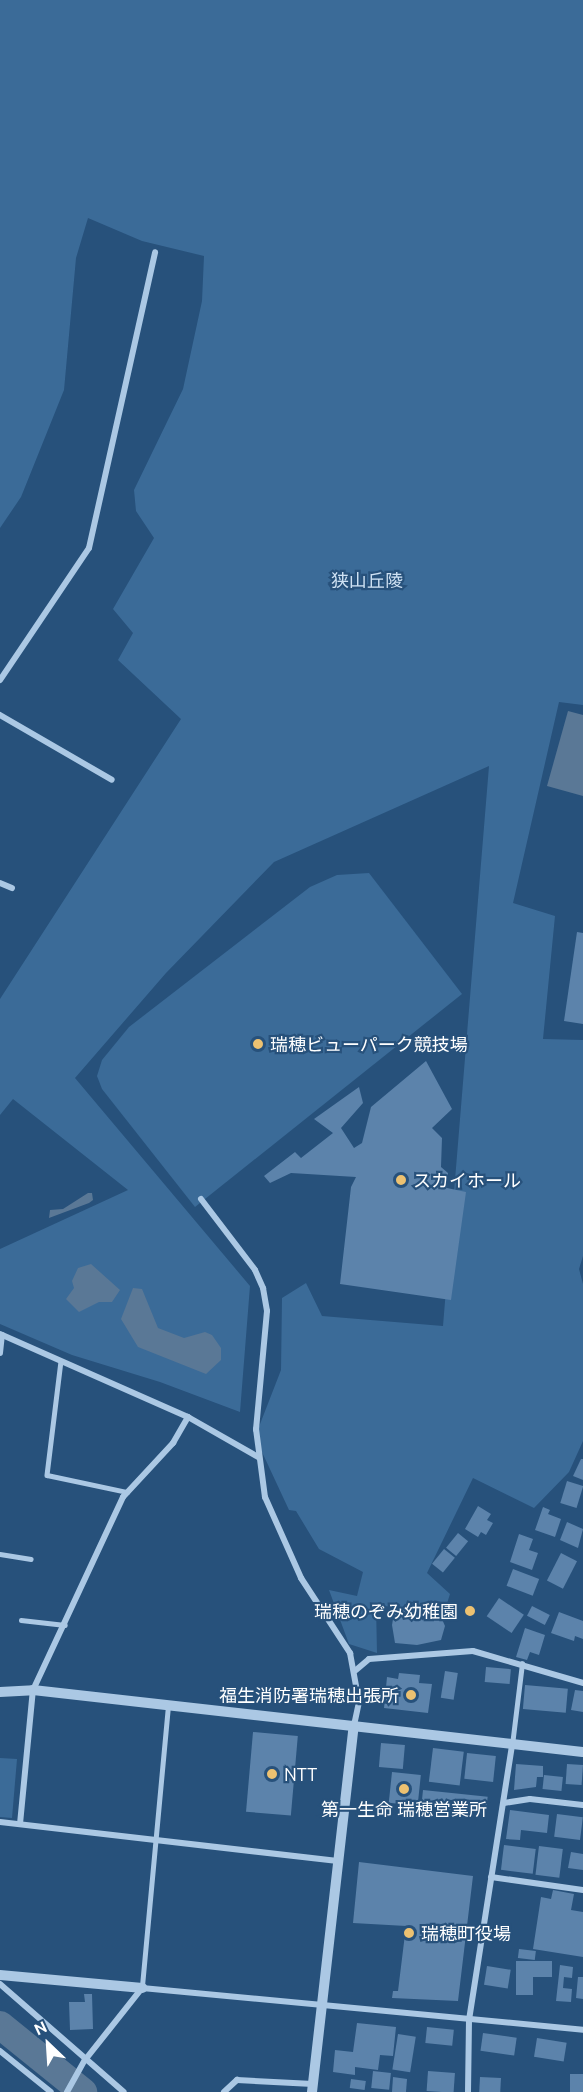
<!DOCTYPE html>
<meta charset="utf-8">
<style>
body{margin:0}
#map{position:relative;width:583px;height:2092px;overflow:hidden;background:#27517b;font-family:Ubuntu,"Noto Sans JP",sans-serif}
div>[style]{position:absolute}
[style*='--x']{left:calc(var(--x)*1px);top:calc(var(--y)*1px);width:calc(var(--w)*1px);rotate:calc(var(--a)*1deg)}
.green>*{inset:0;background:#3b6b98}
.water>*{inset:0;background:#5a7896}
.river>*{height:28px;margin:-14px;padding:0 14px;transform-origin:14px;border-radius:14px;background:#5a7896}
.building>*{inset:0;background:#5c83ab;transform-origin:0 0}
.service>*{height:4.5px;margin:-2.25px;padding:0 2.25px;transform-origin:2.25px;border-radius:2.25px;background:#abc8e4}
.minor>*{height:6px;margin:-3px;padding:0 3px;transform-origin:3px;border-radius:3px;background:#abc8e4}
.tertiary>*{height:10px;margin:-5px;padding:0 5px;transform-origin:5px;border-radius:5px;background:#abc8e4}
.dots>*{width:16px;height:16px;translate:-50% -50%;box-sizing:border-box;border:3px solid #27517b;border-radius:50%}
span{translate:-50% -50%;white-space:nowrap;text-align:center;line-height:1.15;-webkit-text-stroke:4.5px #27517b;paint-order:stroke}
.park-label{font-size:18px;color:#cee1f3}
.poi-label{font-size:18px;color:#fff}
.left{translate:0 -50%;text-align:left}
.right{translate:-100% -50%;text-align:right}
.north{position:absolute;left:18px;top:2014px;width:60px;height:60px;-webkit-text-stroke:4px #27517b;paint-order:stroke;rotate:335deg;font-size:16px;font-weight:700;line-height:24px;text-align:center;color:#fff}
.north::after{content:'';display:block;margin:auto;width:21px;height:27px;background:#fff;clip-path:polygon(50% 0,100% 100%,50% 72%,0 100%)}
</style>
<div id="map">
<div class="green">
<i style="clip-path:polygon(0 0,583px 0,583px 705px,559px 702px,513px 903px,555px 916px,543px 1039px,583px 1040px,583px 1256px,579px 1269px,583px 1284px,583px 1441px,569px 1472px,534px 1508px,473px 1478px,427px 1573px,450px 1594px,444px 1613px,376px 1605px,377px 1653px,349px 1644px,329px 1590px,357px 1596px,363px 1572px,319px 1549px,296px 1511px,289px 1510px,255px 1437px,281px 1370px,282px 1298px,306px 1283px,322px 1316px,443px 1326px,489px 766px,274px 862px,166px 973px,75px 1078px,250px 1286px,240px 1412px,160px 1382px,72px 1355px,0 1324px,0 1249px,128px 1190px,13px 1099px,0 1115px,0 999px,181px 719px,118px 660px,133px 633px,113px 609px,154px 538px,136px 511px,134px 490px,183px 389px,202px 301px,204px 256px,142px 241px,88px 218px,76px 258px,64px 390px,21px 497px,0 528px)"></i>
<i style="clip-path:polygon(369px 873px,462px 994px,195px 1207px,102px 1089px,97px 1076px,102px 1060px,129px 1027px,310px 887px,337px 875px)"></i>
<i style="clip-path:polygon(0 1758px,17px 1759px,12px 1818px,0 1817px)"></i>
</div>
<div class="water">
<i style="clip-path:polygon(568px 711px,583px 715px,583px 796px,547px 786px)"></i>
<i style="clip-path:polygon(88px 1193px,92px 1193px,93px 1200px,89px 1203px,49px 1218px,50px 1210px,63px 1209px)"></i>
<i style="clip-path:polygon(91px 1264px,120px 1290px,112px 1302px,99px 1302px,79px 1312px,66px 1299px,74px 1288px,72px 1281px,78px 1268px)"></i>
<i style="clip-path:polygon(133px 1288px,142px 1289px,158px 1328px,184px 1338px,205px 1332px,212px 1335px,221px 1348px,221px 1360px,206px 1374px,138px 1347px,121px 1319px)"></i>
</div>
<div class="river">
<i style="--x:0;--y:2025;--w:107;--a:38.9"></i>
</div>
<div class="building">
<i style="clip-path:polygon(577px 932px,583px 933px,583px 1024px,564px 1021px)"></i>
<i style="clip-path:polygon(426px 1061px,452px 1109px,432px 1128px,442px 1138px,441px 1167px,448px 1173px,447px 1188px,466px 1192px,451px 1300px,340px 1284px,351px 1187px,356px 1177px,291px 1173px,270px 1183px,264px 1176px,295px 1152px,301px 1158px,333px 1133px,314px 1119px,359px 1087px,363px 1103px,341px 1128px,354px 1148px,362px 1143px,371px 1107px)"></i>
<i style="clip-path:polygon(581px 1459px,583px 1459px,583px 1480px,573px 1476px)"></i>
<i style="left:567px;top:1481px;width:17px;height:23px;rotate:17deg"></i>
<i style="clip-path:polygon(478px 1506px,491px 1514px,487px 1520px,493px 1523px,486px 1535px,481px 1532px,478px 1537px,465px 1529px)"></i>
<i style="clip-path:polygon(543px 1507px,550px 1510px,548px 1514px,561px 1519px,555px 1537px,535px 1530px)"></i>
<i style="clip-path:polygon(567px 1522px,583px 1529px,578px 1548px,560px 1540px)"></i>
<i style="left:458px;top:1533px;width:13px;height:19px;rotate:39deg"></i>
<i style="clip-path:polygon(519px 1534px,533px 1539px,529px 1550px,538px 1553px,532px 1570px,510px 1562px)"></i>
<i style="left:444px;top:1549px;width:14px;height:19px;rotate:39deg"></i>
<i style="left:561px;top:1553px;width:18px;height:31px;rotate:27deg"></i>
<i style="left:513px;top:1569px;width:28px;height:18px;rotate:21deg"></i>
<i style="left:499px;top:1598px;width:30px;height:22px;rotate:34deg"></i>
<i style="left:532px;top:1606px;width:20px;height:11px;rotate:27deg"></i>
<i style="clip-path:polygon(395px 1608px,441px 1617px,445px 1626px,441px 1640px,417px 1645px,395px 1643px,392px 1625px)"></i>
<i style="clip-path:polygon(559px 1612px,583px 1621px,583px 1639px,575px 1636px,574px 1641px,551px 1633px)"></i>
<i style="clip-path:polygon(525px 1628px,545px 1635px,539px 1655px,530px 1652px,527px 1660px,516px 1657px)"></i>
<i style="left:486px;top:1667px;width:25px;height:15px;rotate:5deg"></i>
<i style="left:445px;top:1671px;width:13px;height:27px;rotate:9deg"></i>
<i style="clip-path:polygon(399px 1673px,420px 1675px,419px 1683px,432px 1684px,428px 1713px,384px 1708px,387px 1677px,398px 1679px)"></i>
<i style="left:525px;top:1685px;width:43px;height:24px;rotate:5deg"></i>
<i style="clip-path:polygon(575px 1690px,583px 1691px,583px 1712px,571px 1710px)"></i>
<i style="left:253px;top:1732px;width:45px;height:80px;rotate:5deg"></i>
<i style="left:381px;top:1743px;width:24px;height:24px;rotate:5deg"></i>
<i style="left:433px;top:1748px;width:31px;height:34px;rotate:7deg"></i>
<i style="left:467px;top:1753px;width:29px;height:26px;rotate:6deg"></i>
<i style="clip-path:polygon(516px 1764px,543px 1766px,543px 1777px,537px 1777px,536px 1787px,514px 1790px)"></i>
<i style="left:567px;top:1764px;width:16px;height:20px;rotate:4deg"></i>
<i style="left:392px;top:1772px;width:29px;height:31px;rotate:6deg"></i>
<i style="left:544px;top:1775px;width:19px;height:14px;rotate:6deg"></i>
<i style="left:423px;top:1790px;width:65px;height:17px;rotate:6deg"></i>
<i style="clip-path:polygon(510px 1810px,549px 1815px,547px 1833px,521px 1830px,520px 1840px,506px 1839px)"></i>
<i style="left:557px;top:1814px;width:26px;height:23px;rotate:7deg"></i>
<i style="left:504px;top:1845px;width:32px;height:25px;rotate:7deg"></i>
<i style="left:539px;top:1846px;width:24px;height:29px;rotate:7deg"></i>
<i style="clip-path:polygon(571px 1852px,583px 1854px,583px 1870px,568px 1868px)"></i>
<i style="clip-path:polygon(359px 1862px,473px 1876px,458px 2001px,392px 1998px,393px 1991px,398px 1991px,406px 1926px,353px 1923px)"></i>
<i style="clip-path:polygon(553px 1890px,574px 1894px,571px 1910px,583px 1912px,583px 1957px,533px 1949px,541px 1897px,551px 1899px)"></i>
<i style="left:519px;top:1949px;width:17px;height:9px;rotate:7deg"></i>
<i style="clip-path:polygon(516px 1961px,552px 1961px,552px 1977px,533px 1977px,533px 1995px,516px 1995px)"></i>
<i style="clip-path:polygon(560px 1965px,573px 1967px,572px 1978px,564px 1977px,563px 1988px,572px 1989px,571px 2002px,556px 2001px)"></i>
<i style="left:487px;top:1966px;width:24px;height:19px;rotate:9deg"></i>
<i style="clip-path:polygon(578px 1977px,583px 1977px,583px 1999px,576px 1998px)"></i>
<i style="clip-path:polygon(84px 1994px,92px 1994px,93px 2029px,70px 2030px,69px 2002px,85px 2002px)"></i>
<i style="clip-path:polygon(357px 2023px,396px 2027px,393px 2056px,380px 2055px,378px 2070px,355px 2067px,355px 2075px,333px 2072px,335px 2050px,353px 2052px)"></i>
<i style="left:427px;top:2027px;width:27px;height:16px;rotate:6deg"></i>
<i style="left:483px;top:2033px;width:34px;height:18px;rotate:8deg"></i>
<i style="left:398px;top:2034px;width:18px;height:36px;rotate:9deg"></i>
<i style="left:537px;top:2038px;width:30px;height:19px;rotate:9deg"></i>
<i style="left:373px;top:2071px;width:18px;height:17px;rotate:6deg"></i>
<i style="left:428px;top:2071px;width:27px;height:20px;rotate:4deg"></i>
<i style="left:570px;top:2074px;width:13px;height:18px"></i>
<i style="clip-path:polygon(393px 2077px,407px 2079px,406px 2092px,392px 2092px)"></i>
<i style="left:480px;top:2077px;width:21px;height:15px;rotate:3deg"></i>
<i style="left:351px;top:2079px;width:15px;height:9px;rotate:8deg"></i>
</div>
<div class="service">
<i style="--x:61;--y:1361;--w:115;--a:97"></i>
<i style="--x:47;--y:1475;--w:82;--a:12"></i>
<i style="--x:0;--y:1554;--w:31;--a:9"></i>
<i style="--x:21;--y:1620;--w:44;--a:6.5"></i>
<i style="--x:512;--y:1745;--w:82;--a:-83"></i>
<i style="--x:142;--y:1986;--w:282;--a:-84.7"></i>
</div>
<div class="minor">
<i style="--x:0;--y:680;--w:159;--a:-56"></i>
<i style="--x:89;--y:548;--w:303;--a:-77.4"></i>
<i style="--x:0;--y:715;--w:129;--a:30.1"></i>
<i style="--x:0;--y:883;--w:13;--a:23"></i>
<i style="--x:201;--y:1199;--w:89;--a:52.7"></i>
<i style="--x:255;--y:1270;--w:20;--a:66"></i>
<i style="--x:263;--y:1288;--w:23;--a:80"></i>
<i style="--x:267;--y:1311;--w:119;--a:95.3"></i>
<i style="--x:256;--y:1429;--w:69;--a:82.5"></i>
<i style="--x:265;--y:1497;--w:89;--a:66"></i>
<i style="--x:301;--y:1578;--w:90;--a:56.8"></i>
<i style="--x:350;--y:1653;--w:50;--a:79.6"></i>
<i style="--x:359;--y:1702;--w:24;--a:102"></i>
<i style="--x:0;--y:1334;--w:206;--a:23.8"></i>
<i style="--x:188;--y:1417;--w:81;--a:29.7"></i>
<i style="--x:0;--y:1353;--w:18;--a:-84"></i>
<i style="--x:356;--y:1670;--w:17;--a:-40"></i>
<i style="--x:369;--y:1659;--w:104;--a:-4.4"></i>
<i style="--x:473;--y:1651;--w:115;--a:16.2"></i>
<i style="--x:504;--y:1803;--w:26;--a:-9"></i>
<i style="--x:530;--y:1799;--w:53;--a:6.5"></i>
<i style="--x:0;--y:1822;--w:340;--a:6.6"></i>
<i style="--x:20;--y:1824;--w:135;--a:-84.5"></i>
<i style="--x:33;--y:1690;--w:213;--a:-65"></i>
<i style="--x:123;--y:1497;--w:74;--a:-47.2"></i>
<i style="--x:173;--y:1443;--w:30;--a:-60"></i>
<i style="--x:491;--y:1877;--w:93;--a:8"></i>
<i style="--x:0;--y:1984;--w:164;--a:41.1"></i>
<i style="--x:0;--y:2051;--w:65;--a:38.8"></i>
<i style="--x:67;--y:2092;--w:37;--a:-61"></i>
<i style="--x:85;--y:2060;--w:92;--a:-51.6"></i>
<i style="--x:142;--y:1988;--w:443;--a:5.4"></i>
<i style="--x:224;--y:2092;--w:18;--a:-43"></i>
<i style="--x:237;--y:2080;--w:76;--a:3"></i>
<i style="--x:468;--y:2092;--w:72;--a:-89.2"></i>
<i style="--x:469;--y:2020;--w:278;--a:-81.1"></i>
</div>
<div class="tertiary">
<i style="--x:0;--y:1692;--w:33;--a:-3"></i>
<i style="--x:33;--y:1690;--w:553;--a:6.43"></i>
<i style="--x:0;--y:1975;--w:143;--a:5.2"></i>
<i style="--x:312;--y:2092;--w:369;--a:-83.5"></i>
</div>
<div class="dots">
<i style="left:258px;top:1044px;background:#ecc171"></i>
<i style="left:401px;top:1180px;background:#ecc171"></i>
<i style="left:470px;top:1611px;background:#ecc171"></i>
<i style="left:411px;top:1695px;background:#ecc171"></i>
<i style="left:272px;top:1774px;background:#ecc171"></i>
<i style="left:404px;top:1789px;background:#ecc171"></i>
<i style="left:409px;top:1933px;background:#ecc171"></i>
</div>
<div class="park-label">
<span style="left:367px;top:580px">狭山丘陵</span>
</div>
<div class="poi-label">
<span class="left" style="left:270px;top:1044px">瑞穂ビューパーク競技場</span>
<span class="left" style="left:413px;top:1180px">スカイホール</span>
<span class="right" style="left:458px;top:1611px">瑞穂のぞみ幼稚園</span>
<span class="right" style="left:399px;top:1695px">福生消防署瑞穂出張所</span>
<span class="left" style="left:284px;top:1774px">NTT</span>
<span style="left:404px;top:1809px">第一生命 瑞穂営業所</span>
<span class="left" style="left:421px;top:1933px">瑞穂町役場</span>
</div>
<div class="north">N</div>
</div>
